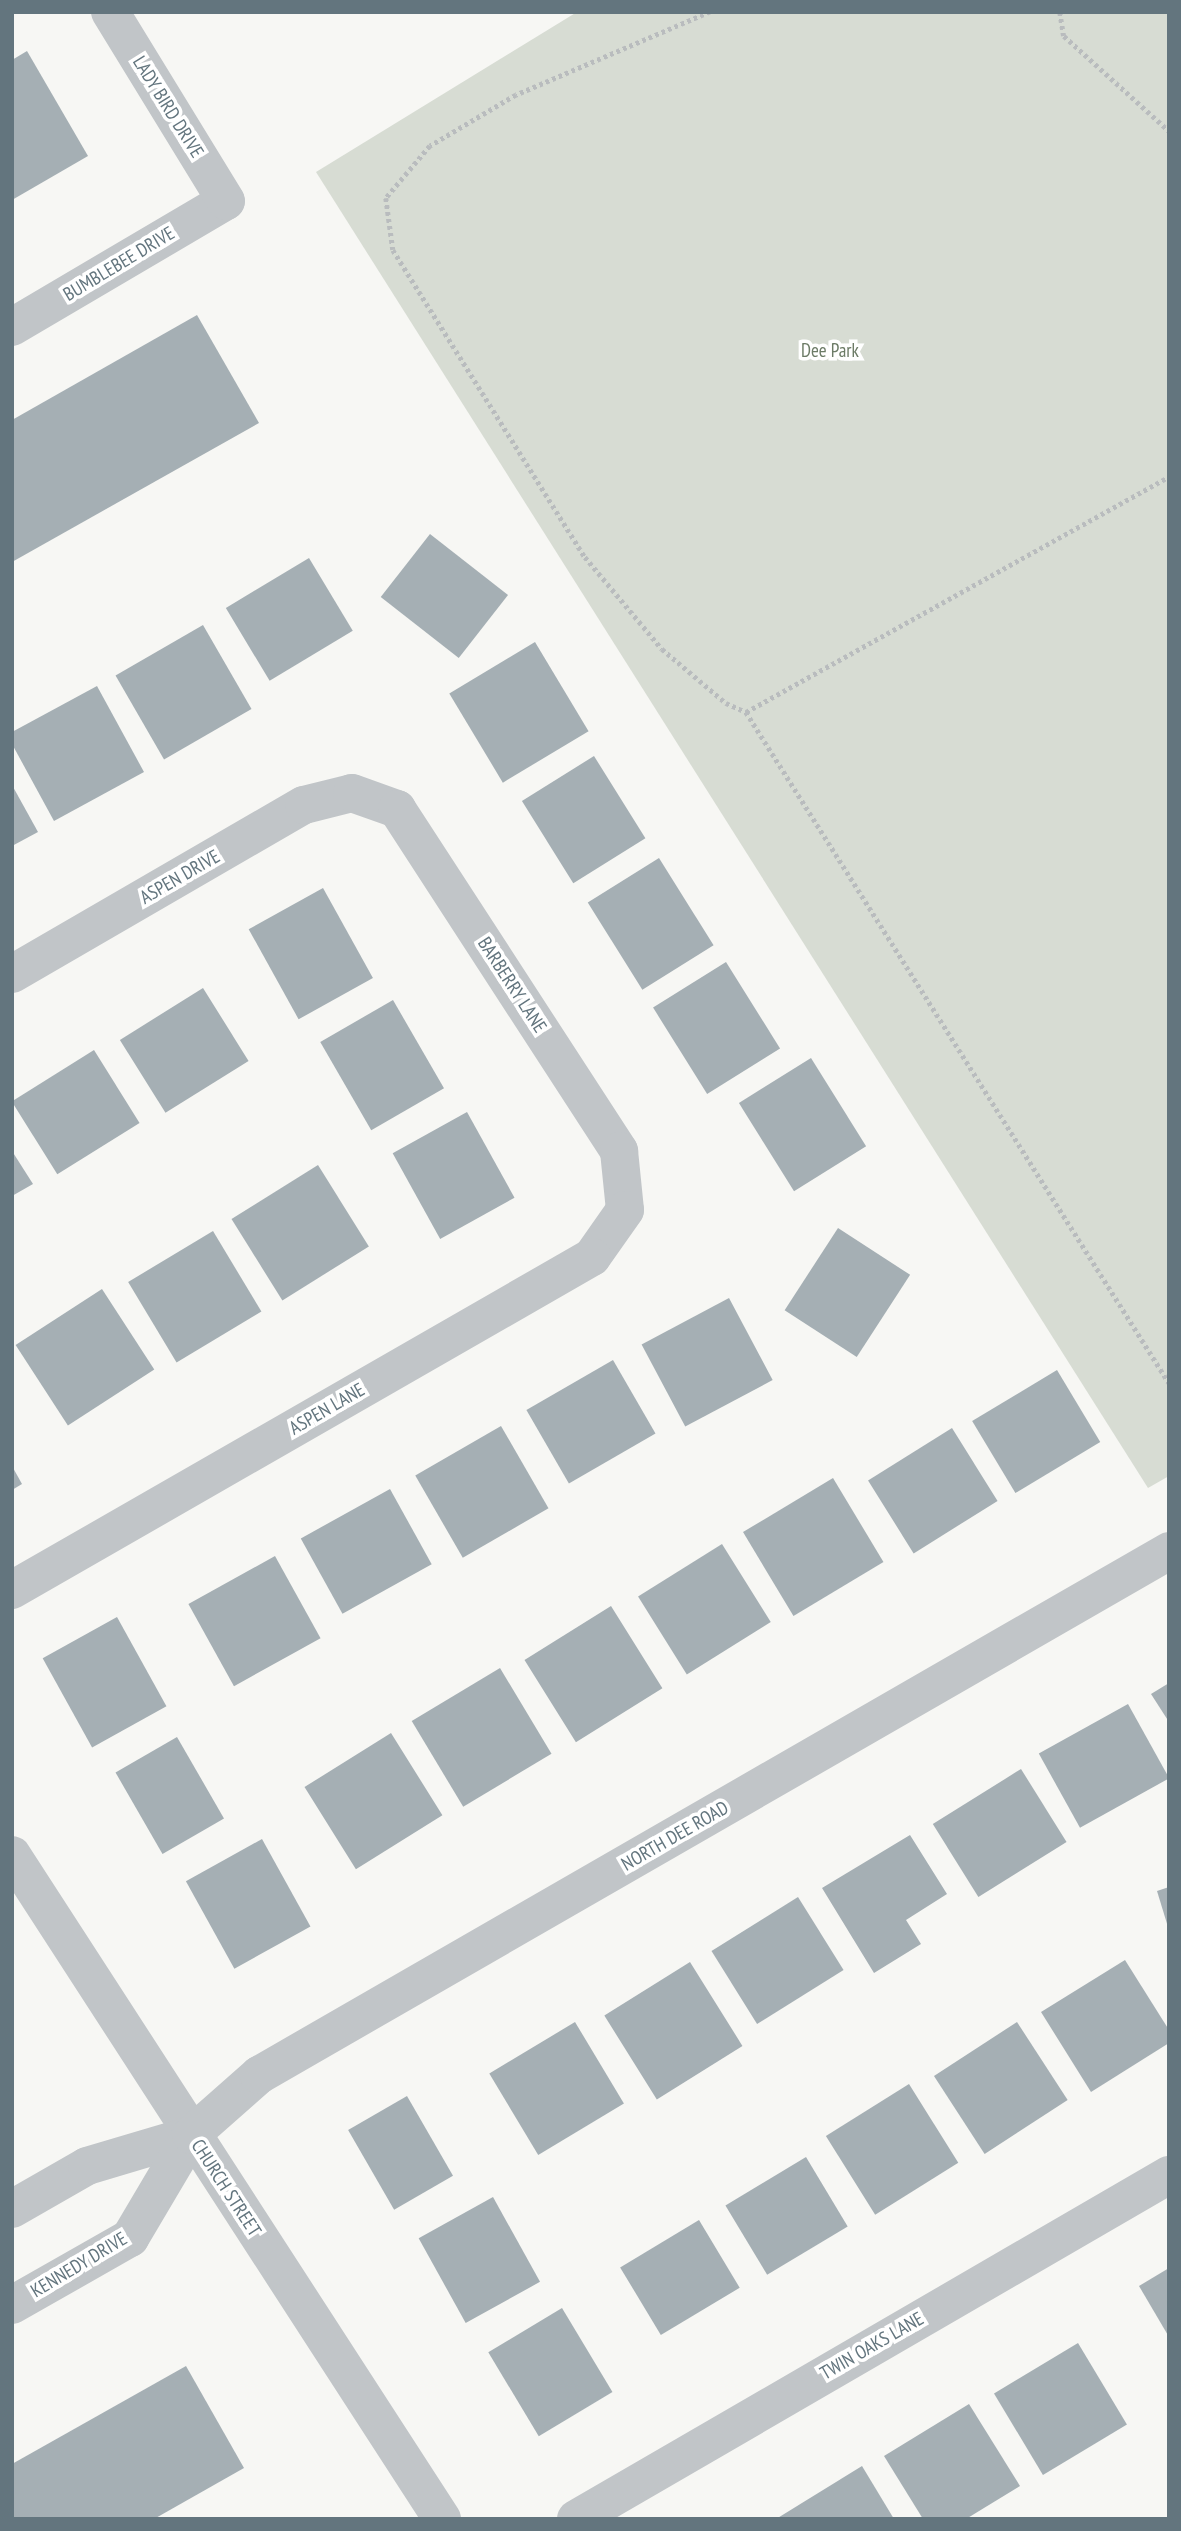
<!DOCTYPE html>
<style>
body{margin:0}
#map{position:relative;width:1181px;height:2531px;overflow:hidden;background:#f7f7f4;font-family:"PT Sans Narrow",sans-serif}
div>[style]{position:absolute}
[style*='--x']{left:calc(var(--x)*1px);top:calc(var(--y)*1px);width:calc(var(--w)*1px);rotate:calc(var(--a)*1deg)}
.green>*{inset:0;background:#d7dcd3}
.building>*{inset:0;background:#a5afb4;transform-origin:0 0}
.path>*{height:4.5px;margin-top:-2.25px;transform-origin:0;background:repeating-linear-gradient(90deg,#b9bcbe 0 3.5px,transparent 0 7px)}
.minor>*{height:38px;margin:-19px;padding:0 19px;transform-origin:19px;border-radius:19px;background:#c1c5c8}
span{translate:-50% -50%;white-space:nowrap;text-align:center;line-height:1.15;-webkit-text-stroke:7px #fff;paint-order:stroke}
.street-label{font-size:19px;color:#63757e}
.park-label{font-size:19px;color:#6c7b66}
.frame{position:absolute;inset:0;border:14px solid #63757e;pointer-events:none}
</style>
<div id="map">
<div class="green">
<i style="clip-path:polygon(577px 12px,1169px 12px,1169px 1476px,1148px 1488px,316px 172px)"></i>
</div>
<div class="building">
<i style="clip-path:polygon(27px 51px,88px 156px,12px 200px,12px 60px)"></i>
<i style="clip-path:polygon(197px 315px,259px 423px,12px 562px,12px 420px)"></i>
<i style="left:430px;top:534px;width:99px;height:80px;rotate:38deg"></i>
<i style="left:309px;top:558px;width:85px;height:97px;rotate:59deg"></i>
<i style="left:203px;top:625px;width:97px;height:101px;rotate:60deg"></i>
<i style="left:535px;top:642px;width:104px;height:100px;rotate:59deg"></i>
<i style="clip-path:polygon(97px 686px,144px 772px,54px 821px,12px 744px,12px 732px)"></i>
<i style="left:594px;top:756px;width:97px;height:85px;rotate:58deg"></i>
<i style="clip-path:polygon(12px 785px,38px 832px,12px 846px)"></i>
<i style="left:659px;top:858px;width:103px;height:84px;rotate:58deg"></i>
<i style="left:323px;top:888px;width:103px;height:85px;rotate:61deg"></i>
<i style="left:726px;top:962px;width:102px;height:86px;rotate:58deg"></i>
<i style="left:203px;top:988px;width:86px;height:98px;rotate:58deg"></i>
<i style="left:393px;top:1000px;width:102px;height:84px;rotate:60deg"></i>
<i style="left:94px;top:1050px;width:86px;height:97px;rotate:58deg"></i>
<i style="left:811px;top:1058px;width:104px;height:85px;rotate:58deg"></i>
<i style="left:467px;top:1112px;width:98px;height:85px;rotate:61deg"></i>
<i style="clip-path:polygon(12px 1151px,33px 1184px,12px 1196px)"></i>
<i style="left:318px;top:1165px;width:96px;height:102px;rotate:58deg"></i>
<i style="left:838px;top:1228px;width:86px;height:98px;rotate:33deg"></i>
<i style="left:213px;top:1231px;width:94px;height:99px;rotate:59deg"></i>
<i style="left:102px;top:1289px;width:96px;height:103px;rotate:57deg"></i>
<i style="left:729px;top:1298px;width:93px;height:99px;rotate:62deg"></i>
<i style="left:613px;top:1360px;width:85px;height:100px;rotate:60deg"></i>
<i style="left:1057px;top:1370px;width:84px;height:99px;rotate:59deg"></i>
<i style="left:501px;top:1426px;width:95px;height:99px;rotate:60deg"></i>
<i style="left:952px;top:1428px;width:86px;height:99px;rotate:58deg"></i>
<i style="clip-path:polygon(12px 1466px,22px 1484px,12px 1490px)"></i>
<i style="left:833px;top:1478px;width:98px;height:105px;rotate:59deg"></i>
<i style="left:390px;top:1489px;width:86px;height:102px;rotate:61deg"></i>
<i style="left:722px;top:1544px;width:92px;height:99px;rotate:58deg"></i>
<i style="left:275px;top:1556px;width:94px;height:99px;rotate:61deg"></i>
<i style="left:611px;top:1606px;width:97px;height:102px;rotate:58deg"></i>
<i style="left:117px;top:1617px;width:102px;height:85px;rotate:61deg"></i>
<i style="left:500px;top:1668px;width:100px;height:103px;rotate:59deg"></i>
<i style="clip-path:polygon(1169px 1683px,1169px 1722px,1151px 1694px)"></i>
<i style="left:1128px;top:1704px;width:85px;height:102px;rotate:61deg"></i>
<i style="left:391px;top:1733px;width:97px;height:102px;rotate:58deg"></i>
<i style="left:177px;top:1737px;width:94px;height:71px;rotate:60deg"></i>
<i style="left:1021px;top:1769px;width:86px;height:104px;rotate:58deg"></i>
<i style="clip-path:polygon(910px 1835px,947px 1894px,906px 1920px,921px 1944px,874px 1973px,822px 1888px)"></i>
<i style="left:262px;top:1839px;width:100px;height:87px;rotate:61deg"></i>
<i style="clip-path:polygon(1169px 1887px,1169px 1927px,1168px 1927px,1157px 1891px)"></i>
<i style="left:798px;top:1897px;width:86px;height:102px;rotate:58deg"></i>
<i style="clip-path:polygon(1125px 1960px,1169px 2030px,1169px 2043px,1091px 2092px,1041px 2012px)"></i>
<i style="left:690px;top:1962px;width:99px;height:101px;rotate:58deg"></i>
<i style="left:575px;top:2022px;width:95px;height:100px;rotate:59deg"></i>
<i style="left:1017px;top:2022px;width:93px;height:99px;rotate:57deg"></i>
<i style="left:909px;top:2084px;width:93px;height:98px;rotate:58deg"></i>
<i style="left:407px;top:2096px;width:92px;height:68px;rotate:60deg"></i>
<i style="left:806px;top:2157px;width:81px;height:94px;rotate:59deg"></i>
<i style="left:493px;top:2197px;width:97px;height:85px;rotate:61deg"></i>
<i style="left:699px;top:2220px;width:79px;height:92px;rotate:59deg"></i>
<i style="clip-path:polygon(1169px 2268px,1169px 2337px,1139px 2286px)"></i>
<i style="left:562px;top:2308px;width:98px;height:86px;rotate:59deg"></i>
<i style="left:1078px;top:2343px;width:95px;height:98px;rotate:59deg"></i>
<i style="clip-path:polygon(186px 2366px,244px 2468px,154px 2519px,12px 2519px,12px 2464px)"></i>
<i style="clip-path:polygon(969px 2404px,1020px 2486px,966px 2519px,923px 2519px,884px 2456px)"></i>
<i style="clip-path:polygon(862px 2466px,894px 2519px,776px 2519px)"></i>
</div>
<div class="path">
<i style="--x:710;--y:12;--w:211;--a:156.8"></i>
<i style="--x:516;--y:95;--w:100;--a:149.3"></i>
<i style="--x:430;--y:146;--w:68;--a:130.2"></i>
<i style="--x:386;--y:198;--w:52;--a:82.3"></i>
<i style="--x:393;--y:250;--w:362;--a:58"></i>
<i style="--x:585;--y:557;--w:120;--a:50.1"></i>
<i style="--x:662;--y:649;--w:84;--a:40.2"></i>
<i style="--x:726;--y:703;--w:22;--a:24"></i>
<i style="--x:746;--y:712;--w:793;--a:57.77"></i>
<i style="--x:1060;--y:12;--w:24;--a:81"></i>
<i style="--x:1064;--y:36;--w:142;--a:42.1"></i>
<i style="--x:746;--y:712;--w:484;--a:-29.1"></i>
</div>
<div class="minor">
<i style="--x:12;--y:327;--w:248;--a:-30.5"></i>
<i style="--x:226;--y:201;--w:222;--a:-121.5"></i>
<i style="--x:12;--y:974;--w:337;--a:-30.1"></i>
<i style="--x:304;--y:805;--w:49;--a:-14"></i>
<i style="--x:352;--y:793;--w:48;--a:19.6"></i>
<i style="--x:397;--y:809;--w:408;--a:57"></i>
<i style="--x:619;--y:1151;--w:59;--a:84.2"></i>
<i style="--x:625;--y:1210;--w:57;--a:125.1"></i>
<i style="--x:592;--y:1257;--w:669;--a:150.14"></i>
<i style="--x:12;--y:1855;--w:791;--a:57.07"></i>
<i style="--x:12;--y:2209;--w:86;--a:-29.8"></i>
<i style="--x:87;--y:2166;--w:109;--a:-16.6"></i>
<i style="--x:12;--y:2305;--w:136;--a:-29.6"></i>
<i style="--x:130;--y:2238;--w:120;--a:-59.4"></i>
<i style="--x:191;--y:2135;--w:91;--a:-41.4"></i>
<i style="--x:259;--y:2075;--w:1050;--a:-29.93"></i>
<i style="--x:576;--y:2519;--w:686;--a:-30.12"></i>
</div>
<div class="street-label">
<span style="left:168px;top:107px;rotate:58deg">LADY BIRD DRIVE</span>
<span style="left:119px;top:264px;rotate:-31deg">BUMBLEBEE DRIVE</span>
<span style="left:180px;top:877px;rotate:-30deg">ASPEN DRIVE</span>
<span style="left:512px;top:985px;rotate:57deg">BARBERRY LANE</span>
<span style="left:327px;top:1409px;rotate:-30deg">ASPEN LANE</span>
<span style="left:675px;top:1836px;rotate:-30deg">NORTH DEE ROAD</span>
<span style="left:226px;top:2188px;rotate:57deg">CHURCH STREET</span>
<span style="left:79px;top:2265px;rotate:-31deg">KENNEDY DRIVE</span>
<span style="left:872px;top:2346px;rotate:-30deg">TWIN OAKS LANE</span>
</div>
<div class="park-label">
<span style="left:830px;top:351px">Dee Park</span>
</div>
<div class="frame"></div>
</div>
